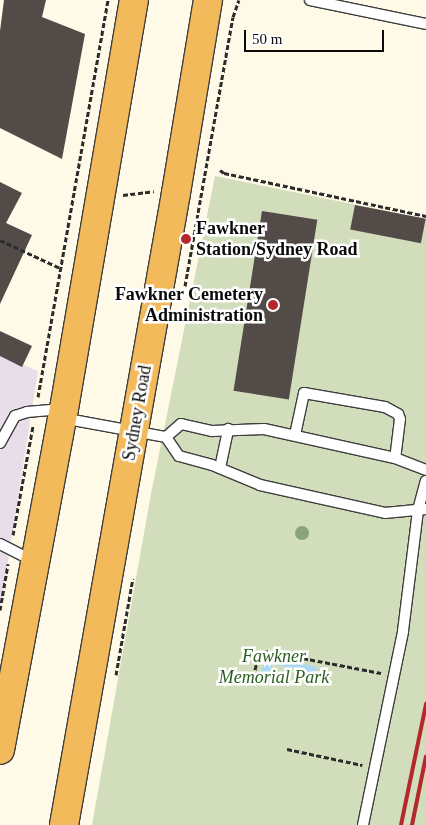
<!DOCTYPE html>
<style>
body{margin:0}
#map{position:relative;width:426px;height:825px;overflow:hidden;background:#fefae7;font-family:Georgia,serif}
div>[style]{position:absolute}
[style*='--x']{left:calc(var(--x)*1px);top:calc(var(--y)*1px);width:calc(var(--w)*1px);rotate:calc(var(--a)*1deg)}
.industrial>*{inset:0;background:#e8dee9}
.cemetery>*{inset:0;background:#d1ddbb}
.water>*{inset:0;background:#aed7f3}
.building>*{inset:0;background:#524b47;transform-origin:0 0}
.path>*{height:3px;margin-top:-1.5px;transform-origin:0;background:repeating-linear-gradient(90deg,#2c2c2c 0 5px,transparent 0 7.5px)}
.roads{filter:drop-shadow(1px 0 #3d3d3d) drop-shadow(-1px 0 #3d3d3d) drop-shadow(0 1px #3d3d3d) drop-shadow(0 -1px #3d3d3d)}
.service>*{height:10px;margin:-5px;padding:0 5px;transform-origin:5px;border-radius:5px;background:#fff}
.trunk>*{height:28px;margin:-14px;padding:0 14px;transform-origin:14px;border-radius:14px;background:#f2ba5b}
.rail>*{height:4px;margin:-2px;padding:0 2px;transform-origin:2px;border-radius:2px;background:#b4282b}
.trees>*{width:14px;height:14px;margin:-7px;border-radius:50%;background:#89a478}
.dots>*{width:14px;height:14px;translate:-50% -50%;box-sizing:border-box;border:2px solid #fff;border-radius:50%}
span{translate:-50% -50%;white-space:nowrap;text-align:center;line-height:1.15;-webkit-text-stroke:5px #fff;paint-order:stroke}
.poi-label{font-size:18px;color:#0a0a0a;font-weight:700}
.left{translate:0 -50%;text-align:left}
.right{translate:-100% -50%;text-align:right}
.street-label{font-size:18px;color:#0a0a0a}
.park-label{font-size:18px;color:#295e1e;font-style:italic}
.scale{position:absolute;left:244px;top:30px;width:140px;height:22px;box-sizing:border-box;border:2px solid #0a0a0a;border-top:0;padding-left:6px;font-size:15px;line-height:18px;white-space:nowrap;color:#0a0a0a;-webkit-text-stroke:4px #fff;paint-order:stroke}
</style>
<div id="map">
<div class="industrial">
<i style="clip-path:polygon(0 355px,38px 371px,0 612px)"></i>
</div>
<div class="cemetery">
<i style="clip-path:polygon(215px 176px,426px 219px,426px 825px,92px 825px,151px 494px)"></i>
</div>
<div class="water">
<i style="clip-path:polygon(265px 655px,317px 667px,316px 674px,272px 664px,269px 679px,264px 678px,261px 674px)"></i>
</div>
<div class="building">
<i style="clip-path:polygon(4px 0,46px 0,42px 17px,85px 34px,62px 159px,0 128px,0 31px)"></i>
<i style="clip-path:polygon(0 182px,22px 193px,6px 223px,32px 235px,0 304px)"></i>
<i style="left:355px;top:205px;width:72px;height:25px;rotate:11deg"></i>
<i style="left:262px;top:211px;width:56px;height:182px;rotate:9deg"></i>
<i style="clip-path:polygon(0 331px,32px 346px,22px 367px,0 356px)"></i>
</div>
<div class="path">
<i style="--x:220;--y:170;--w:5;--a:37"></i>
<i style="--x:224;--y:173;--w:207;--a:12"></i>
<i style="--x:123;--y:195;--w:31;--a:-7"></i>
<i style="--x:0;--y:240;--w:66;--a:25"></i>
<i style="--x:185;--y:286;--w:273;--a:-79.9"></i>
<i style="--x:233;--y:17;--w:18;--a:-71"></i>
<i style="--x:38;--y:397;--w:403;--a:-80"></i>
<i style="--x:13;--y:535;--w:111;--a:-79.6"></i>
<i style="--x:0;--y:610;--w:47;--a:-80.1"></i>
<i style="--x:116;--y:675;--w:98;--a:-80.1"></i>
<i style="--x:253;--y:677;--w:24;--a:-75"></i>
<i style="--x:259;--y:654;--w:8;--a:-23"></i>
<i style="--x:266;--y:651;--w:117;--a:10.8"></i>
<i style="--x:287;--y:749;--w:77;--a:12"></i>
</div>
<div class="roads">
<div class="service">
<i style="--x:310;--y:0;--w:118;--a:11.7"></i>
<i style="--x:62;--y:418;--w:106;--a:10.4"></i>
<i style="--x:166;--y:437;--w:23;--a:56"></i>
<i style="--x:179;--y:456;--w:34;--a:15"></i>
<i style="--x:212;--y:465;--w:52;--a:22.6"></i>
<i style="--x:260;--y:485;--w:128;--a:12.6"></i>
<i style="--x:385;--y:513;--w:41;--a:-5.6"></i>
<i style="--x:295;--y:435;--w:43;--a:-77.9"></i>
<i style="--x:304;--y:393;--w:82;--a:9.8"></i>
<i style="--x:385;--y:407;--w:15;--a:28"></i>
<i style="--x:398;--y:414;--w:5;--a:68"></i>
<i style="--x:400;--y:419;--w:39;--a:97"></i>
<i style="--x:166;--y:437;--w:20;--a:-41"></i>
<i style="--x:181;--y:424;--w:32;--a:13"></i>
<i style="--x:212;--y:431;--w:52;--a:-2.2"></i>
<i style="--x:264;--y:429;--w:134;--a:12.5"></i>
<i style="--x:395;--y:458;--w:33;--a:21"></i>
<i style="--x:0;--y:443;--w:31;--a:-61"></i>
<i style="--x:15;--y:416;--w:13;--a:-18"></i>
<i style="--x:27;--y:412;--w:35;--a:-5"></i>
<i style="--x:220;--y:468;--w:40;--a:-78"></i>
<i style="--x:0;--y:544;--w:38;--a:27"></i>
<i style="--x:363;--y:825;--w:198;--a:-78.3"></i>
<i style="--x:403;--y:631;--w:122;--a:-82.9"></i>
<i style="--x:418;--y:510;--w:30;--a:-75"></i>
</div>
<div class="trunk">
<i style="--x:0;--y:750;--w:347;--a:-79.4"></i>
<i style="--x:64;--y:409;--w:415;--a:-80.3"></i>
<i style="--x:64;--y:825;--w:642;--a:-79.95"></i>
<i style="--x:176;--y:193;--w:196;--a:-80.6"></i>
</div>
</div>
<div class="rail">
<i style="--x:401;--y:825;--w:124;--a:-78.3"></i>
<i style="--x:412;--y:825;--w:70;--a:-78.5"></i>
</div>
<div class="trees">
<i style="left:302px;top:533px"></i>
</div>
<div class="dots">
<i style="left:186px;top:239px;background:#b4282b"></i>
<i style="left:273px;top:305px;background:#b4282b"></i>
</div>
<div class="poi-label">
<span class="left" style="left:196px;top:239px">Fawkner<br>Station/Sydney Road</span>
<span class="right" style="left:263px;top:305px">Fawkner Cemetery<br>Administration</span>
</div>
<div class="street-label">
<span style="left:137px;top:413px;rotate:-80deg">Sydney Road</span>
</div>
<div class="park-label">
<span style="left:274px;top:667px">Fawkner<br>Memorial Park</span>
</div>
<div class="scale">50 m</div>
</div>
